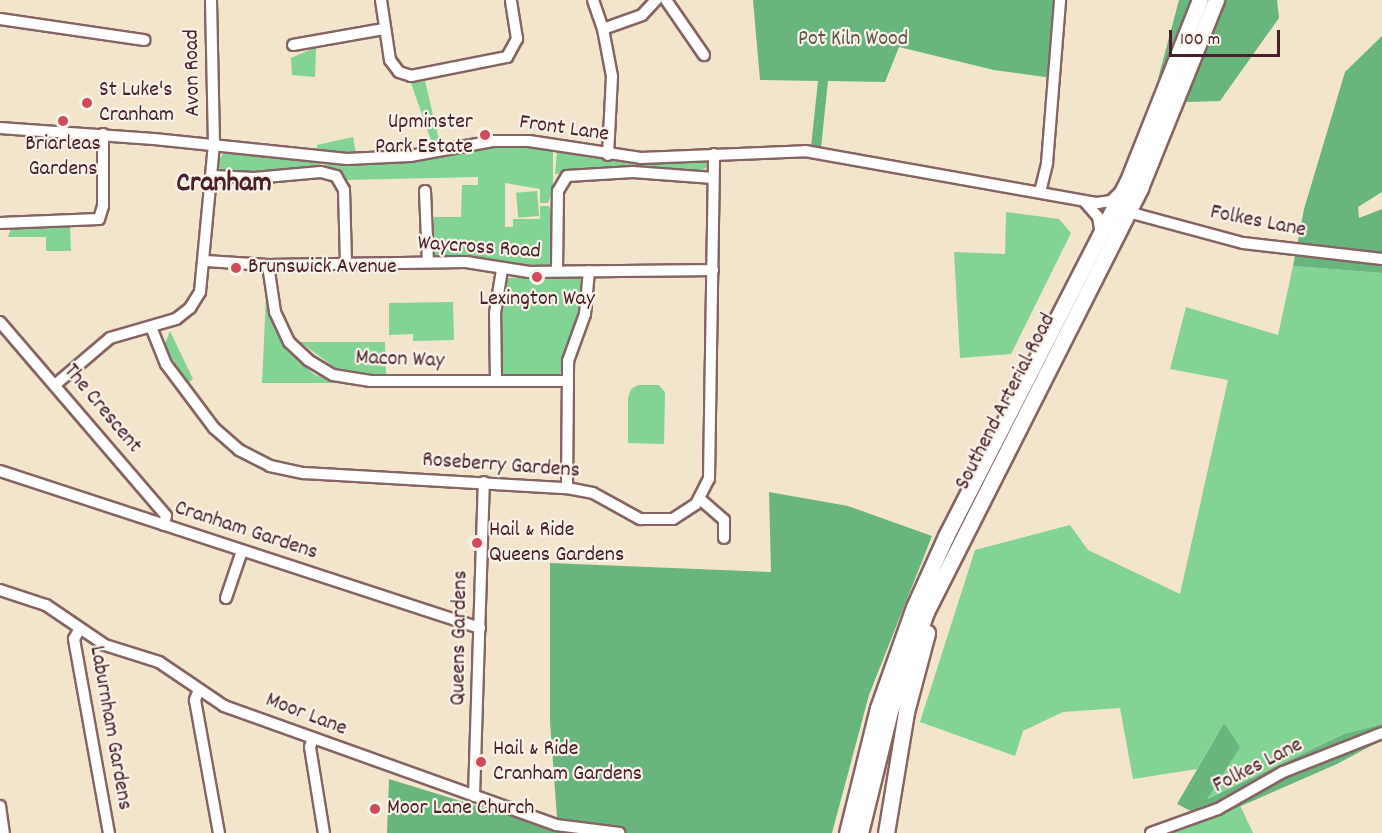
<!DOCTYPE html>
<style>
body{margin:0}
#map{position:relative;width:1382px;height:833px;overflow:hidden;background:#f3e4cc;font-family:Dekko,sans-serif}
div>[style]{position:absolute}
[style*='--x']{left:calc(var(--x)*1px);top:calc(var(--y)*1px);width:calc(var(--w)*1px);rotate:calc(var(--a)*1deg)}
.green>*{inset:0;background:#82d394;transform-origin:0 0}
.forest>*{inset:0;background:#69b57e}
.roads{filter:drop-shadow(2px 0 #856463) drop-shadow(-2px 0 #856463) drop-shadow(0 2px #856463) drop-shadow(0 -2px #856463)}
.minor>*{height:10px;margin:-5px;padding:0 5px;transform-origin:5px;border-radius:5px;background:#fff}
.highway>*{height:15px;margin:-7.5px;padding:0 7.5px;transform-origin:7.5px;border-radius:7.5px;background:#fff}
.dots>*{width:16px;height:16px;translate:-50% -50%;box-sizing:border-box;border:3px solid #f7f3e8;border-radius:50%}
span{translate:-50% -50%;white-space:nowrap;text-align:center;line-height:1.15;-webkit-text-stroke:4.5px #f7f3e8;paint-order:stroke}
.park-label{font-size:22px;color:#5b554a}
.street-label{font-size:22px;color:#4a1f2b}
.poi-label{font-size:22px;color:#4a1f2b}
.left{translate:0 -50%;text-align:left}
.right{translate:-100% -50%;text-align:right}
.district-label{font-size:28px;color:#4a1f2b;font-weight:700}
.scale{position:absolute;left:1169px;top:30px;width:111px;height:27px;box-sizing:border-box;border:3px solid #4a1f2b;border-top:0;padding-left:8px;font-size:18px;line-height:21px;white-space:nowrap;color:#4a1f2b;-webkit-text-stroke:4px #f7f3e8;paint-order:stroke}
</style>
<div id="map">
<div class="green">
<i style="clip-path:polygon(316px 47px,315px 77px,292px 75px,291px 58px)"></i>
<i style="clip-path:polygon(425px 81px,440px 144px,433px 146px,411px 83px)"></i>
<i style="clip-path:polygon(353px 137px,356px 153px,318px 152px,317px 145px)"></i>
<i style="clip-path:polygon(513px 145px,553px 150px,553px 190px,548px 203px,540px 203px,540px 189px,505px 183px,505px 227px,513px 227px,513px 219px,540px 219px,540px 206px,549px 206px,552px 217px,552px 261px,548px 266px,506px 265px,472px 257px,431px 255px,429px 231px,434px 231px,434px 217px,461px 217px,462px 185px,478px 185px,478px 177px,346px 180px,320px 161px,408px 160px)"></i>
<i style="clip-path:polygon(557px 150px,705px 159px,709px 165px,701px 172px,635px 168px,555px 174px)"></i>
<i style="clip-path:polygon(234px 151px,319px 162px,324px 169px,225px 173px,218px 167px,220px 158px,224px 152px)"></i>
<i style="left:537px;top:191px;width:25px;height:21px;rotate:85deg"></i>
<i style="clip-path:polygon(1006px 212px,1059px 219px,1071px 233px,1011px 354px,960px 358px,954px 252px,1005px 254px)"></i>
<i style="clip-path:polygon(70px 227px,71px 251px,46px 251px,46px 237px,8px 237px,11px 228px)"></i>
<i style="clip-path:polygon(1293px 266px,1382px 273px,1382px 724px,1344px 734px,1206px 799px,1218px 779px,1224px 723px,1197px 769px,1133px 779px,1120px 708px,1063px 712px,1023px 731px,1015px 756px,920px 722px,975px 550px,1070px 525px,1088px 550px,1180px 594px,1228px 380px,1170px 369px,1186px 307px,1278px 335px)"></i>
<i style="clip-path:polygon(544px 277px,584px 278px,585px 295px,562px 372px,556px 377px,505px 376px,501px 372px,499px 312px,506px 278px)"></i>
<i style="clip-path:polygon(266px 297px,286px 350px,315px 375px,341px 383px,262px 383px)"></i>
<i style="clip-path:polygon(453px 302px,454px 340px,413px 341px,413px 334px,389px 335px,389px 303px)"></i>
<i style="clip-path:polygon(170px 331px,193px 379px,188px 383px,164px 346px)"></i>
<i style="clip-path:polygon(300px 342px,385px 342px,386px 376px,337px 369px)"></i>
<i style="clip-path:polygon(638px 385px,659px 385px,665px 392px,664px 444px,628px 443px,628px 398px,631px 389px)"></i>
<i style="clip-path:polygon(1240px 805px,1253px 833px,1172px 833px,1171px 830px,1209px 820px)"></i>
</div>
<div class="forest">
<i style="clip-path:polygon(753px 0,1059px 0,1052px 78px,994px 70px,899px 47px,885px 82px,828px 81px,821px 148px,811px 147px,818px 81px,760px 80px)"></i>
<i style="clip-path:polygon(1179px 0,1195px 0,1168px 81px,1158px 79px)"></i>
<i style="clip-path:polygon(1225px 0,1277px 0,1279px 18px,1220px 101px,1186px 102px)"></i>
<i style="clip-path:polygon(1382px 36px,1382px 192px,1358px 207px,1359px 218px,1382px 209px,1382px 273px,1293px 266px,1304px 209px,1345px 72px)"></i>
<i style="clip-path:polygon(769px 492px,848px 506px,932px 536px,869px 695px,832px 833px,387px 833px,389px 779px,558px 831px,550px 722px,550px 563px,771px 572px)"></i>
<i style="clip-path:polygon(1224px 723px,1240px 747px,1207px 799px,1344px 734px,1382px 724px,1382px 740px,1337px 764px,1209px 820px,1177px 804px)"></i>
</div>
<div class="roads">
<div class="minor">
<i style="--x:381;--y:0;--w:61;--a:81.5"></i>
<i style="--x:390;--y:60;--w:15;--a:53"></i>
<i style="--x:399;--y:72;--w:13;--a:18"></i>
<i style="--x:411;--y:76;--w:98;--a:-11.2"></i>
<i style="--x:507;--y:57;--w:21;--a:-61"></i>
<i style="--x:517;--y:39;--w:39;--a:-99"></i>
<i style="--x:593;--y:0;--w:31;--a:71"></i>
<i style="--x:603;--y:29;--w:48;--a:79.2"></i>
<i style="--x:612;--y:76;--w:79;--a:92.9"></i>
<i style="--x:666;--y:0;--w:67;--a:55.4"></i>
<i style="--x:0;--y:19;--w:146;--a:8.3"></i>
<i style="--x:603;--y:29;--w:41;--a:-19.7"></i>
<i style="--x:642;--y:15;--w:21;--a:-47"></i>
<i style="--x:293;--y:45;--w:92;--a:-10"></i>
<i style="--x:0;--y:128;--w:154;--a:4.1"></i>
<i style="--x:154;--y:139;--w:194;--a:5.9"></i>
<i style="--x:347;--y:159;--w:63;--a:-2.7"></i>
<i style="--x:410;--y:156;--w:84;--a:-10.2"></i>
<i style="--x:493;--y:141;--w:36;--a:0"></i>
<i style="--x:529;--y:141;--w:113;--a:8.6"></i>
<i style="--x:641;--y:158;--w:164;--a:-2.4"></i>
<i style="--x:805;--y:151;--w:297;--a:10.1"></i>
<i style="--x:1097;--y:203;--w:14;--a:-8"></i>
<i style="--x:1111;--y:201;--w:13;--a:-45"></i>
<i style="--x:212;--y:176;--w:42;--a:2.7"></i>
<i style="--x:254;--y:178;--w:67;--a:-5.1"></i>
<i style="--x:321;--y:172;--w:16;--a:15"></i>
<i style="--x:336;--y:176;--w:16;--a:60"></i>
<i style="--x:344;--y:190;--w:73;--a:88.4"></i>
<i style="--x:425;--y:191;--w:71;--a:87.6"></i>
<i style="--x:1040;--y:192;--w:30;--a:-76"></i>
<i style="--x:1047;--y:163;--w:164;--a:-85.4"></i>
<i style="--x:1085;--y:202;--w:20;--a:49"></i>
<i style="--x:1098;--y:217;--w:17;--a:80"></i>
<i style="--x:1128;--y:212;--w:119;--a:15.1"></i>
<i style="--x:1243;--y:243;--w:140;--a:6.6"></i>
<i style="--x:0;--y:223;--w:99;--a:-2.3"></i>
<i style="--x:99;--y:219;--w:14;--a:-73"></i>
<i style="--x:103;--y:206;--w:72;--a:-90"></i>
<i style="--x:206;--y:261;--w:62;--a:3.7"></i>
<i style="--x:268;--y:265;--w:198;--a:-0.9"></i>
<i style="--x:466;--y:262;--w:64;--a:9"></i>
<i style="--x:529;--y:272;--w:184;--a:-0.6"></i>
<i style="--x:268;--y:265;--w:48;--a:81.5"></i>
<i style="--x:275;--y:312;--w:33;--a:65"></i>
<i style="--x:289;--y:342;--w:26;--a:43"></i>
<i style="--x:308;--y:360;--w:29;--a:31"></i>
<i style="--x:333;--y:375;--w:38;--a:9"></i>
<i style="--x:371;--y:381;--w:195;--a:0"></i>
<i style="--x:557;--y:271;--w:80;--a:-89.3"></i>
<i style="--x:558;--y:191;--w:17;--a:-59"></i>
<i style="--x:567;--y:176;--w:66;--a:-3.5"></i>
<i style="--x:633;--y:172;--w:80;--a:4.3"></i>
<i style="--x:0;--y:322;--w:255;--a:49.4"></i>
<i style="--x:166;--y:516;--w:9;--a:103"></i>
<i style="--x:151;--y:327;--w:40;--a:68"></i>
<i style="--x:166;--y:364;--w:80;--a:53.1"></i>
<i style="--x:214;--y:428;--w:33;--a:41"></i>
<i style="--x:239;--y:450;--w:35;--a:27"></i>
<i style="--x:270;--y:466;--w:35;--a:12"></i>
<i style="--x:304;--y:473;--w:263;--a:3.3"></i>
<i style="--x:567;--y:488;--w:26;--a:11"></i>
<i style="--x:593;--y:493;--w:54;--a:29"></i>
<i style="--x:640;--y:519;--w:33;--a:0"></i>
<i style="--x:673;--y:519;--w:27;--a:-33"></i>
<i style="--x:696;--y:504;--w:28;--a:-63"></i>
<i style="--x:709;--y:479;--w:325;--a:-89.1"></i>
<i style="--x:496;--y:381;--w:68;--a:-90.8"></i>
<i style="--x:495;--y:313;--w:44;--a:-80.8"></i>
<i style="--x:56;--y:384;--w:71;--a:-40.4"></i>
<i style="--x:110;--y:338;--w:69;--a:-16.1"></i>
<i style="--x:176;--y:319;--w:18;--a:-38"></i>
<i style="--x:190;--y:308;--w:19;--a:-58"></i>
<i style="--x:200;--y:292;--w:149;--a:-84.6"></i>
<i style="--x:214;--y:144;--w:144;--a:-91.2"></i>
<i style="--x:0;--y:471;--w:505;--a:18.11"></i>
<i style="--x:567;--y:488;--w:127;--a:-89.5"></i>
<i style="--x:568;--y:361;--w:50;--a:-70.1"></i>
<i style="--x:585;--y:314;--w:43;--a:-84.7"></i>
<i style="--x:700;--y:499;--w:32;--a:41"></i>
<i style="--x:724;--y:520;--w:18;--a:90"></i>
<i style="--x:0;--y:590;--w:48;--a:18.1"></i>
<i style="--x:46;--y:605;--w:71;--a:34.1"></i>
<i style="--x:105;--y:645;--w:57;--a:17.5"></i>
<i style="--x:159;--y:662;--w:78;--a:34.1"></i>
<i style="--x:224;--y:706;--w:353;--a:19.7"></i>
<i style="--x:556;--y:825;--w:64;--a:7.2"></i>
<i style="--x:226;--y:598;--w:50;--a:-71.2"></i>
<i style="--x:79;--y:630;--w:10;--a:119"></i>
<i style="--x:74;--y:639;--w:197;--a:79.8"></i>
<i style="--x:198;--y:692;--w:9;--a:111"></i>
<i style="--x:195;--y:700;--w:135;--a:79.8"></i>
<i style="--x:313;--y:738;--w:9;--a:108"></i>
<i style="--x:310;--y:747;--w:87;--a:80.8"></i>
<i style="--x:474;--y:796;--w:314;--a:-88.2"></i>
<i style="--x:0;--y:806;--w:27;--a:82"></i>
<i style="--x:1151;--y:833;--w:71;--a:-19.7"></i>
<i style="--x:1218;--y:809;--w:75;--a:-29.6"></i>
<i style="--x:1283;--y:772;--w:106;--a:-21.5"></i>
</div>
<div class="highway">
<i style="--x:847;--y:833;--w:129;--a:-76.1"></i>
<i style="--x:878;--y:708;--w:107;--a:-70.4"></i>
<i style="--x:914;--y:607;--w:78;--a:-65.7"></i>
<i style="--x:946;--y:536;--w:397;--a:-62.9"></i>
<i style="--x:1127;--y:183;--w:197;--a:-68.3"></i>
<i style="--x:860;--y:833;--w:126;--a:-76.2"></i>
<i style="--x:890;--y:711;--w:105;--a:-70"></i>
<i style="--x:926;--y:612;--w:475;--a:-63.2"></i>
<i style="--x:1140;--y:188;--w:203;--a:-68"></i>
<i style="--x:886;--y:833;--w:123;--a:-80.6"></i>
<i style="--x:906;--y:712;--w:82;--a:-75.1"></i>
</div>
</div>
<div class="dots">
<i style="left:87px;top:103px;background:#d1495b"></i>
<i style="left:63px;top:121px;background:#d1495b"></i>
<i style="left:485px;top:135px;background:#d1495b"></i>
<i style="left:236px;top:268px;background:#d1495b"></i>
<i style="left:537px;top:277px;background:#d1495b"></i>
<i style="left:477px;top:543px;background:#d1495b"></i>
<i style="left:481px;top:762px;background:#d1495b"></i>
<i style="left:375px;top:809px;background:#d1495b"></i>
</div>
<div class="park-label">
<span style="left:853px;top:40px">Pot Kiln Wood</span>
</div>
<div class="street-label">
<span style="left:193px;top:73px;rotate:-91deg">Avon Road</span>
<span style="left:564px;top:129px;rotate:8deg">Front Lane</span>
<span style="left:1258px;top:222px;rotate:11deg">Folkes Lane</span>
<span style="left:479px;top:248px;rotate:4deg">Waycross Road</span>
<span style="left:400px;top:360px;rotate:2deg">Macon Way</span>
<span style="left:1006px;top:402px;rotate:-63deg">Southend Arterial Road</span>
<span style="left:102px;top:409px;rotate:50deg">The Crescent</span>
<span style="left:501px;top:466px;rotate:4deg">Roseberry Gardens</span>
<span style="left:246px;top:531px;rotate:18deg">Cranham Gardens</span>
<span style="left:460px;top:638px;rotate:-89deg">Queens Gardens</span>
<span style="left:306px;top:715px;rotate:21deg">Moor Lane</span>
<span style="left:110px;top:728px;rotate:80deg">Laburnham Gardens</span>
<span style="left:1258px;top:766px;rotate:-27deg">Folkes Lane</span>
</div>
<div class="poi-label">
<span class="left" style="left:99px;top:103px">St Luke's<br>Cranham</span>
<span class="right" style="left:473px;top:135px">Upminster<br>Park Estate</span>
<span style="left:63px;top:157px">Briarleas<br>Gardens</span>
<span class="left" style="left:248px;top:268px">Brunswick Avenue</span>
<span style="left:537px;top:300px">Lexington Way</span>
<span class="left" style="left:489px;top:543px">Hail &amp; Ride<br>Queens Gardens</span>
<span class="left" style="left:493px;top:762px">Hail &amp; Ride<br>Cranham Gardens</span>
<span class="left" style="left:387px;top:809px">Moor Lane Church</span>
</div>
<div class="district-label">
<span style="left:224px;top:185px">Cranham</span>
</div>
<div class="scale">100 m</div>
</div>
